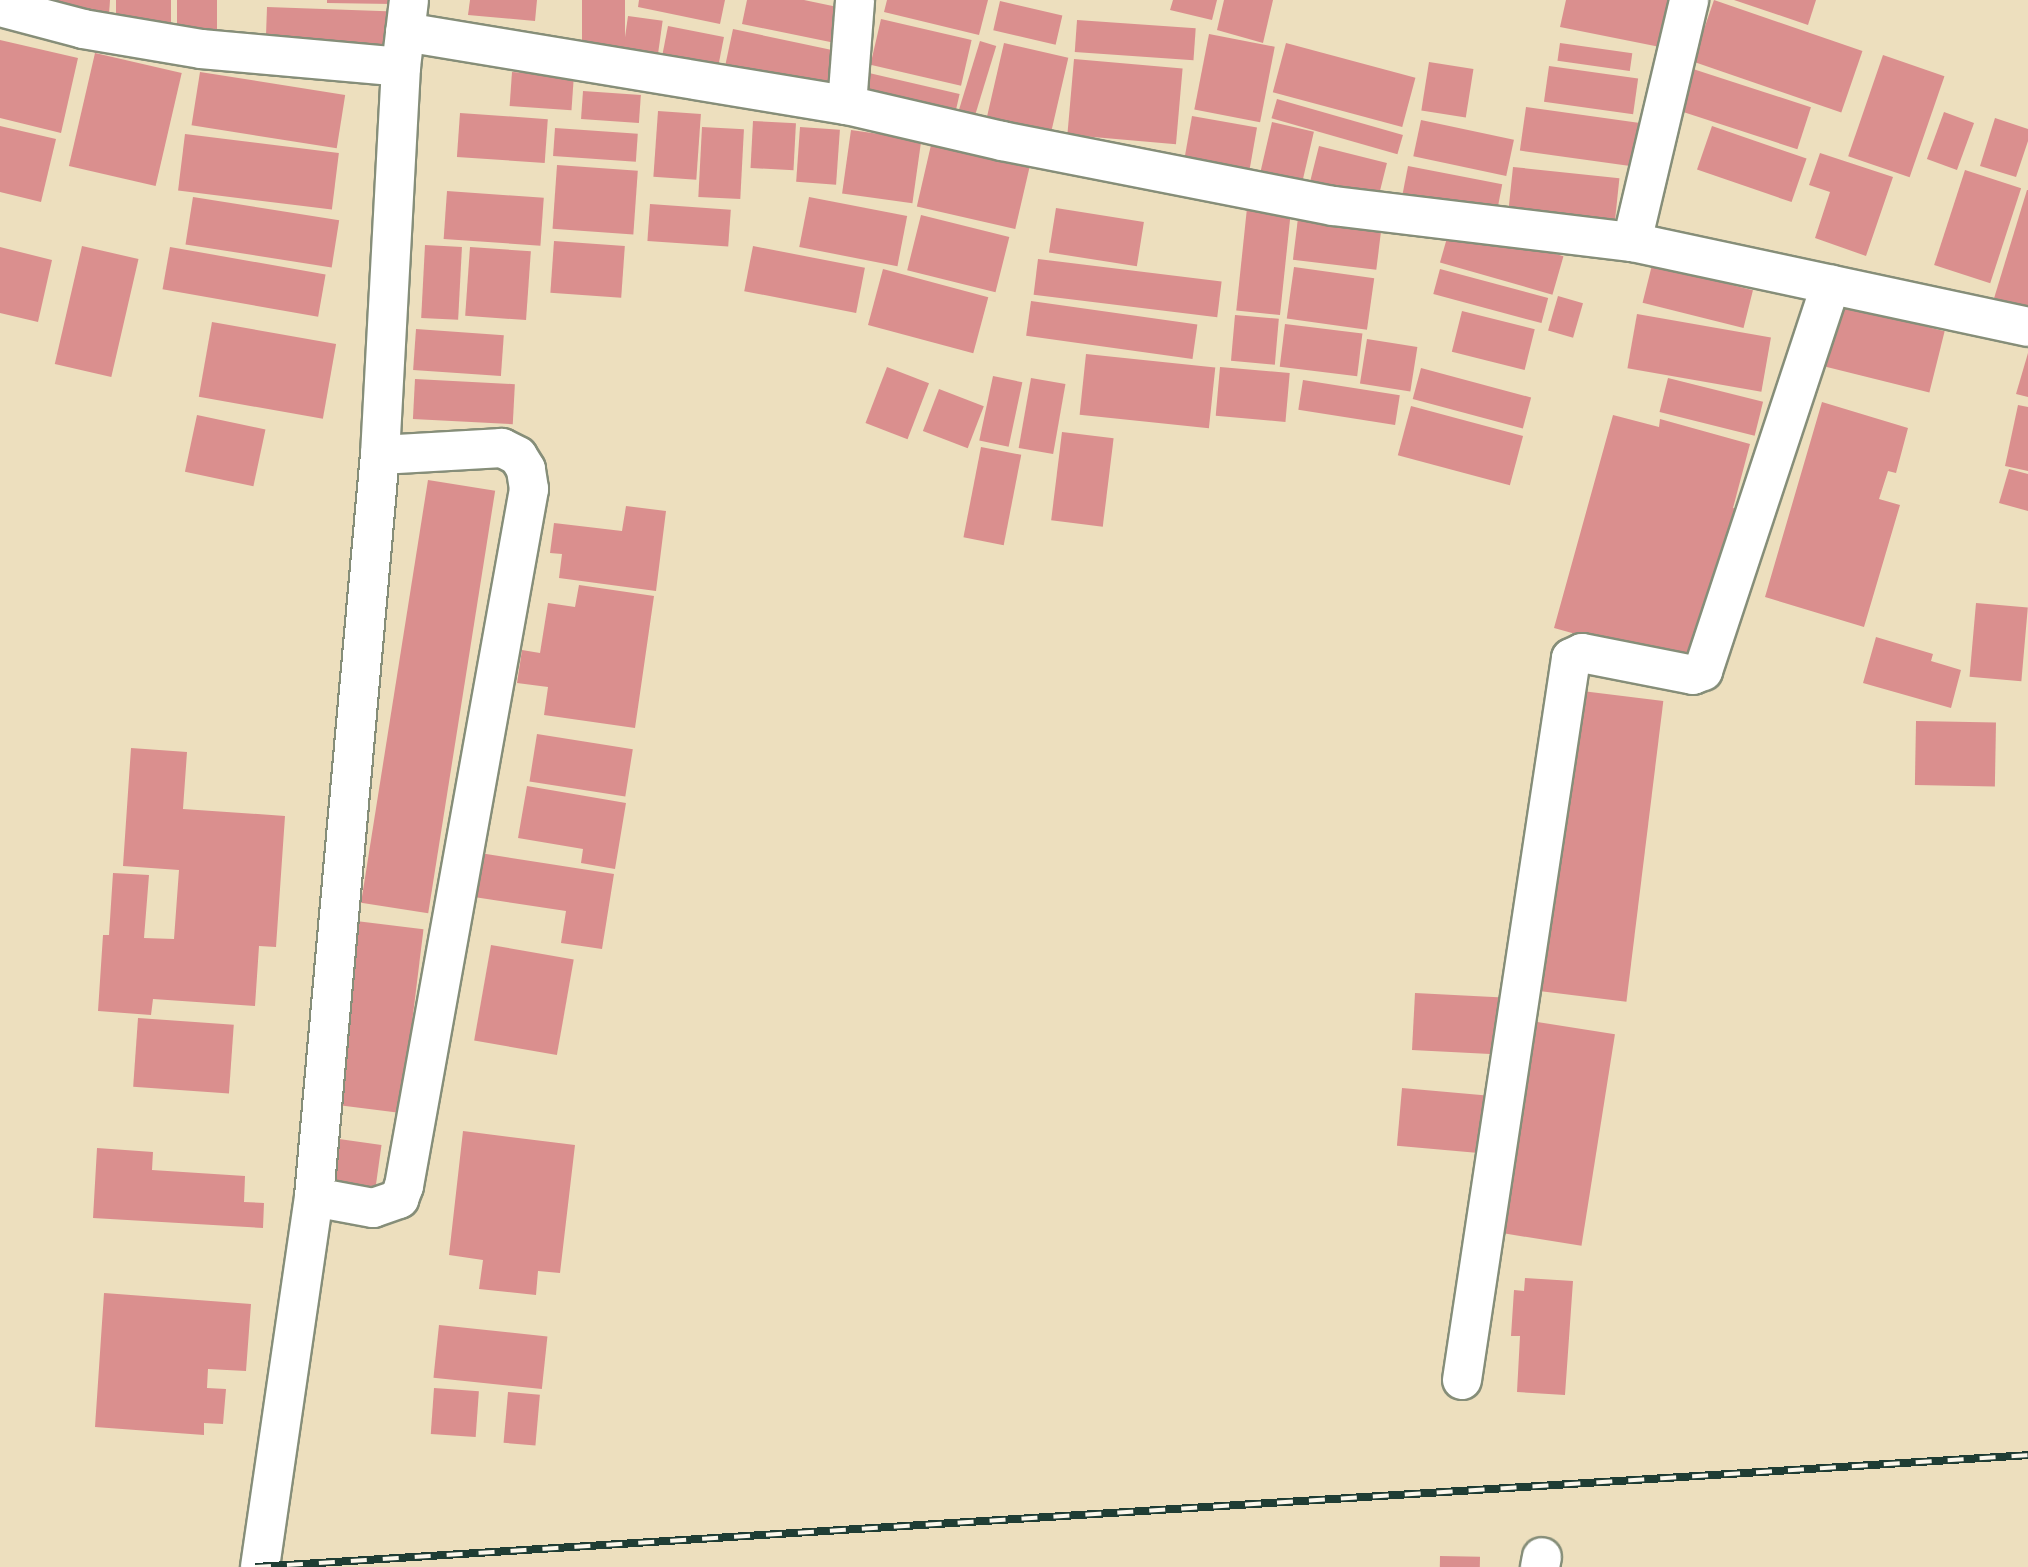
<!DOCTYPE html>
<style>
body{margin:0}
#map{position:relative;width:2028px;height:1567px;overflow:hidden;background:#eddfbe;font-family:Mynerve,sans-serif}
div>[style]{position:absolute}
[style*='--x']{left:calc(var(--x)*1px);top:calc(var(--y)*1px);width:calc(var(--w)*1px);rotate:calc(var(--a)*1deg)}
.building>*{inset:0;background:#da8f8e;transform-origin:0 0}
.roads{filter:drop-shadow(2px 0 #868e79) drop-shadow(-2px 0 #868e79) drop-shadow(0 2px #868e79) drop-shadow(0 -2px #868e79)}
.street>*{height:38px;margin:-19px;padding:0 19px;transform-origin:19px;border-radius:19px;background:#fff}
.rail>*{height:8px;margin-top:-4px;transform-origin:0;background:repeating-linear-gradient(90deg,#fbf7ec 0 16px,#1f3d34 0 32px);box-sizing:border-box;border-block:2px solid #1f3d34}
span{translate:-50% -50%;white-space:nowrap;text-align:center;line-height:1.15;-webkit-text-stroke:5px #fbf7ec;paint-order:stroke}
</style>
<div id="map">
<div class="building">
<i style="clip-path:polygon(56px 0,110px 0,109px 15px,55px 13px)"></i>
<i style="left:116px;top:0;width:55px;height:25px"></i>
<i style="left:177px;top:0;width:40px;height:36px"></i>
<i style="clip-path:polygon(327px 0,392px 0,392px 4px,327px 3px)"></i>
<i style="clip-path:polygon(470px 0,537px 0,535px 21px,468px 15px)"></i>
<i style="left:582px;top:0;width:43px;height:47px"></i>
<i style="clip-path:polygon(639px 0,725px 0,720px 24px,638px 7px)"></i>
<i style="clip-path:polygon(747px 0,804px 0,847px 9px,840px 44px,742px 24px)"></i>
<i style="clip-path:polygon(887px 0,988px 0,979px 35px,884px 12px)"></i>
<i style="clip-path:polygon(1173px 0,1217px 0,1212px 20px,1170px 10px)"></i>
<i style="clip-path:polygon(1224px 0,1273px 0,1263px 43px,1217px 30px)"></i>
<i style="clip-path:polygon(1566px 0,1669px 0,1660px 47px,1560px 27px)"></i>
<i style="left:1714px;top:0;width:157px;height:65px;rotate:19deg"></i>
<i style="clip-path:polygon(1734px 0,1816px 0,1808px 25px)"></i>
<i style="left:1000px;top:1px;width:64px;height:30px;rotate:13deg"></i>
<i style="left:267px;top:7px;width:120px;height:40px;rotate:2deg"></i>
<i style="left:628px;top:16px;width:35px;height:40px;rotate:8deg"></i>
<i style="left:881px;top:19px;width:93px;height:47px;rotate:13deg"></i>
<i style="left:1077px;top:20px;width:119px;height:32px;rotate:4deg"></i>
<i style="left:668px;top:26px;width:57px;height:37px;rotate:11deg"></i>
<i style="left:733px;top:29px;width:106px;height:42px;rotate:12deg"></i>
<i style="left:1209px;top:34px;width:67px;height:77px;rotate:11deg"></i>
<i style="clip-path:polygon(0 40px,78px 58px,61px 133px,0 118px)"></i>
<i style="left:980px;top:41px;width:17px;height:74px;rotate:17deg"></i>
<i style="left:1004px;top:43px;width:66px;height:80px;rotate:13deg"></i>
<i style="left:1286px;top:43px;width:134px;height:51px;rotate:15deg"></i>
<i style="left:1560px;top:43px;width:73px;height:18px;rotate:8deg"></i>
<i style="left:95px;top:53px;width:89px;height:116px;rotate:13deg"></i>
<i style="left:1883px;top:55px;width:65px;height:107px;rotate:19deg"></i>
<i style="left:1074px;top:59px;width:109px;height:76px;rotate:5deg"></i>
<i style="left:1429px;top:62px;width:45px;height:49px;rotate:9deg"></i>
<i style="left:1549px;top:66px;width:90px;height:36px;rotate:8deg"></i>
<i style="left:1693px;top:69px;width:124px;height:44px;rotate:18deg"></i>
<i style="left:200px;top:72px;width:147px;height:54px;rotate:9deg"></i>
<i style="left:512px;top:72px;width:62px;height:34px;rotate:4deg"></i>
<i style="left:869px;top:73px;width:93px;height:30px;rotate:13deg"></i>
<i style="left:583px;top:91px;width:58px;height:28px;rotate:4deg"></i>
<i style="left:1277px;top:99px;width:131px;height:20px;rotate:16deg"></i>
<i style="left:1526px;top:107px;width:115px;height:44px;rotate:8deg"></i>
<i style="left:658px;top:111px;width:43px;height:66px;rotate:4deg"></i>
<i style="left:1944px;top:112px;width:32px;height:50px;rotate:20deg"></i>
<i style="left:460px;top:113px;width:88px;height:44px;rotate:4deg"></i>
<i style="left:1192px;top:116px;width:66px;height:44px;rotate:10deg"></i>
<i style="clip-path:polygon(1995px 118px,2028px 129px,2028px 141px,2016px 177px,1980px 166px)"></i>
<i style="left:1421px;top:120px;width:95px;height:37px;rotate:12deg"></i>
<i style="left:753px;top:121px;width:43px;height:47px;rotate:3deg"></i>
<i style="left:1272px;top:122px;width:43px;height:56px;rotate:13deg"></i>
<i style="clip-path:polygon(0 126px,56px 139px,41px 202px,0 192px)"></i>
<i style="left:1712px;top:126px;width:100px;height:46px;rotate:19deg"></i>
<i style="left:702px;top:127px;width:42px;height:70px;rotate:3deg"></i>
<i style="left:800px;top:127px;width:40px;height:55px;rotate:4deg"></i>
<i style="left:555px;top:128px;width:83px;height:28px;rotate:4deg"></i>
<i style="left:851px;top:130px;width:71px;height:64px;rotate:8deg"></i>
<i style="left:185px;top:134px;width:155px;height:57px;rotate:7deg"></i>
<i style="left:931px;top:145px;width:101px;height:63px;rotate:13deg"></i>
<i style="left:1319px;top:146px;width:70px;height:41px;rotate:14deg"></i>
<i style="clip-path:polygon(1820px 153px,1893px 177px,1866px 256px,1815px 238px,1830px 192px,1809px 185px)"></i>
<i style="left:557px;top:165px;width:81px;height:64px;rotate:4deg"></i>
<i style="left:1408px;top:166px;width:96px;height:33px;rotate:11deg"></i>
<i style="left:1513px;top:167px;width:107px;height:45px;rotate:6deg"></i>
<i style="left:1965px;top:170px;width:59px;height:100px;rotate:18deg"></i>
<i style="clip-path:polygon(2027px 190px,2028px 190px,2028px 316px,1992px 305px)"></i>
<i style="left:447px;top:191px;width:97px;height:48px;rotate:4deg"></i>
<i style="left:193px;top:197px;width:148px;height:48px;rotate:9deg"></i>
<i style="left:809px;top:197px;width:100px;height:51px;rotate:11deg"></i>
<i style="left:650px;top:204px;width:81px;height:37px;rotate:4deg"></i>
<i style="left:1056px;top:208px;width:89px;height:45px;rotate:9deg"></i>
<i style="left:1247px;top:208px;width:44px;height:103px;rotate:6deg"></i>
<i style="left:1299px;top:210px;width:84px;height:50px;rotate:7deg"></i>
<i style="left:921px;top:215px;width:91px;height:57px;rotate:14deg"></i>
<i style="left:1451px;top:224px;width:117px;height:40px;rotate:16deg"></i>
<i style="left:554px;top:241px;width:71px;height:52px;rotate:4deg"></i>
<i style="left:425px;top:245px;width:37px;height:73px;rotate:3deg"></i>
<i style="left:82px;top:246px;width:58px;height:121px;rotate:13deg"></i>
<i style="left:753px;top:246px;width:114px;height:46px;rotate:11deg"></i>
<i style="clip-path:polygon(0 247px,52px 260px,38px 322px,0 313px)"></i>
<i style="left:170px;top:247px;width:158px;height:43px;rotate:10deg"></i>
<i style="left:470px;top:247px;width:61px;height:69px;rotate:4deg"></i>
<i style="left:1038px;top:259px;width:185px;height:36px;rotate:7deg"></i>
<i style="left:1652px;top:265px;width:104px;height:39px;rotate:14deg"></i>
<i style="left:1294px;top:267px;width:81px;height:52px;rotate:8deg"></i>
<i style="left:883px;top:269px;width:109px;height:58px;rotate:15deg"></i>
<i style="left:1440px;top:269px;width:112px;height:26px;rotate:15deg"></i>
<i style="left:1558px;top:296px;width:26px;height:36px;rotate:16deg"></i>
<i style="left:1031px;top:301px;width:168px;height:35px;rotate:8deg"></i>
<i style="left:1835px;top:304px;width:113px;height:63px;rotate:14deg"></i>
<i style="left:1462px;top:311px;width:75px;height:42px;rotate:14deg"></i>
<i style="left:1637px;top:314px;width:136px;height:55px;rotate:10deg"></i>
<i style="left:1235px;top:315px;width:44px;height:46px;rotate:5deg"></i>
<i style="left:212px;top:322px;width:126px;height:76px;rotate:10deg"></i>
<i style="left:1285px;top:324px;width:78px;height:43px;rotate:7deg"></i>
<i style="left:416px;top:329px;width:88px;height:41px;rotate:4deg"></i>
<i style="left:1367px;top:339px;width:51px;height:45px;rotate:9deg"></i>
<i style="clip-path:polygon(2028px 353px,2028px 397px,2016px 394px)"></i>
<i style="left:1086px;top:354px;width:130px;height:61px;rotate:6deg"></i>
<i style="left:887px;top:367px;width:45px;height:60px;rotate:21deg"></i>
<i style="left:1220px;top:367px;width:70px;height:49px;rotate:5deg"></i>
<i style="left:1421px;top:368px;width:114px;height:32px;rotate:15deg"></i>
<i style="left:993px;top:376px;width:30px;height:66px;rotate:12deg"></i>
<i style="left:1031px;top:378px;width:35px;height:71px;rotate:10deg"></i>
<i style="left:1668px;top:378px;width:98px;height:35px;rotate:14deg"></i>
<i style="left:415px;top:379px;width:100px;height:40px;rotate:3deg"></i>
<i style="left:1303px;top:380px;width:98px;height:30px;rotate:9deg"></i>
<i style="left:939px;top:389px;width:48px;height:45px;rotate:21deg"></i>
<i style="clip-path:polygon(1822px 402px,1908px 428px,1896px 473px,1888px 471px,1879px 499px,1900px 505px,1864px 627px,1765px 597px)"></i>
<i style="clip-path:polygon(2018px 405px,2028px 407px,2028px 471px,2005px 466px)"></i>
<i style="left:1411px;top:406px;width:116px;height:51px;rotate:15deg"></i>
<i style="left:197px;top:415px;width:70px;height:58px;rotate:12deg"></i>
<i style="clip-path:polygon(1613px 415px,1659px 427px,1660px 419px,1750px 444px,1733px 508px,1740px 509px,1691px 666px,1554px 628px)"></i>
<i style="left:1062px;top:432px;width:52px;height:89px;rotate:7deg"></i>
<i style="left:981px;top:447px;width:41px;height:92px;rotate:11deg"></i>
<i style="clip-path:polygon(2009px 469px,2028px 474px,2028px 511px,1999px 503px)"></i>
<i style="left:428px;top:480px;width:68px;height:428px;rotate:9deg"></i>
<i style="clip-path:polygon(626px 506px,666px 511px,656px 591px,559px 578px,562px 554px,550px 553px,554px 523px,622px 531px)"></i>
<i style="clip-path:polygon(579px 585px,654px 596px,635px 728px,544px 715px,548px 687px,517px 683px,522px 650px,540px 653px,548px 603px,575px 607px)"></i>
<i style="left:1976px;top:603px;width:52px;height:74px;rotate:5deg"></i>
<i style="clip-path:polygon(1876px 637px,1933px 654px,1931px 661px,1961px 670px,1951px 708px,1863px 683px)"></i>
<i style="left:1574px;top:690px;width:90px;height:303px;rotate:7deg"></i>
<i style="left:1916px;top:721px;width:80px;height:64px;rotate:1deg"></i>
<i style="left:537px;top:734px;width:97px;height:48px;rotate:9deg"></i>
<i style="clip-path:polygon(131px 748px,187px 752px,183px 809px,285px 816px,276px 947px,259px 946px,255px 1006px,153px 999px,151px 1015px,98px 1011px,103px 935px,109px 935px,113px 873px,149px 875px,144px 938px,174px 939px,179px 870px,123px 866px)"></i>
<i style="clip-path:polygon(527px 786px,626px 803px,615px 869px,581px 863px,583px 849px,518px 838px)"></i>
<i style="clip-path:polygon(480px 853px,614px 874px,602px 949px,561px 943px,566px 911px,474px 897px)"></i>
<i style="left:356px;top:921px;width:68px;height:185px;rotate:7deg"></i>
<i style="left:491px;top:945px;width:84px;height:97px;rotate:10deg"></i>
<i style="left:1415px;top:993px;width:88px;height:57px;rotate:3deg"></i>
<i style="left:138px;top:1018px;width:96px;height:69px;rotate:4deg"></i>
<i style="left:1531px;top:1021px;width:85px;height:214px;rotate:9deg"></i>
<i style="left:1402px;top:1088px;width:82px;height:58px;rotate:5deg"></i>
<i style="clip-path:polygon(463px 1131px,575px 1145px,560px 1273px,538px 1271px,536px 1295px,479px 1289px,483px 1260px,449px 1255px)"></i>
<i style="left:332px;top:1138px;width:50px;height:57px;rotate:8deg"></i>
<i style="clip-path:polygon(97px 1148px,153px 1152px,152px 1170px,245px 1176px,244px 1202px,264px 1203px,263px 1228px,93px 1218px)"></i>
<i style="clip-path:polygon(1525px 1278px,1573px 1281px,1565px 1395px,1517px 1392px,1520px 1336px,1511px 1336px,1514px 1290px,1524px 1291px)"></i>
<i style="clip-path:polygon(104px 1293px,251px 1304px,246px 1371px,208px 1369px,207px 1388px,226px 1389px,223px 1424px,204px 1423px,204px 1435px,95px 1427px)"></i>
<i style="left:439px;top:1325px;width:109px;height:53px;rotate:6deg"></i>
<i style="left:434px;top:1388px;width:45px;height:46px;rotate:4deg"></i>
<i style="left:508px;top:1392px;width:32px;height:51px;rotate:5deg"></i>
<i style="left:1440px;top:1556px;width:40px;height:11px;rotate:1deg"></i>
</div>
<div class="roads">
<div class="street">
<i style="--x:0;--y:7;--w:86;--a:14.8"></i>
<i style="--x:83;--y:29;--w:120;--a:9.6"></i>
<i style="--x:201;--y:49;--w:201;--a:5.1"></i>
<i style="--x:405;--y:32;--w:448;--a:9.4"></i>
<i style="--x:847;--y:105;--w:159;--a:13.1"></i>
<i style="--x:1002;--y:141;--w:337;--a:11.1"></i>
<i style="--x:1333;--y:206;--w:301;--a:6.9"></i>
<i style="--x:1632;--y:242;--w:405;--a:12.1"></i>
<i style="--x:847;--y:105;--w:105;--a:-85.6"></i>
<i style="--x:1632;--y:242;--w:249;--a:-76.7"></i>
<i style="--x:314;--y:1197;--w:60;--a:10.6"></i>
<i style="--x:373;--y:1208;--w:28;--a:-19"></i>
<i style="--x:399;--y:1199;--w:14;--a:-69"></i>
<i style="--x:404;--y:1186;--w:708;--a:-79.83"></i>
<i style="--x:529;--y:489;--w:20;--a:-99"></i>
<i style="--x:526;--y:469;--w:15;--a:-122"></i>
<i style="--x:518;--y:456;--w:18;--a:-153"></i>
<i style="--x:502;--y:448;--w:122;--a:176.7"></i>
<i style="--x:1462;--y:1380;--w:730;--a:-81.41"></i>
<i style="--x:1571;--y:658;--w:12;--a:-24"></i>
<i style="--x:1582;--y:653;--w:113;--a:11.2"></i>
<i style="--x:1693;--y:675;--w:11;--a:-22"></i>
<i style="--x:1703;--y:671;--w:407;--a:-71.7"></i>
<i style="--x:260;--y:1567;--w:374;--a:-81.7"></i>
<i style="--x:314;--y:1197;--w:745;--a:-84.92"></i>
<i style="--x:380;--y:455;--w:389;--a:-86.9"></i>
<i style="--x:401;--y:67;--w:67;--a:-83.2"></i>
<i style="--x:1540;--y:1567;--w:10;--a:-79"></i>
</div>
</div>
<div class="rail">
<i style="--x:255;--y:1567;--w:1777;--a:-3.61"></i>
</div>
</div>
